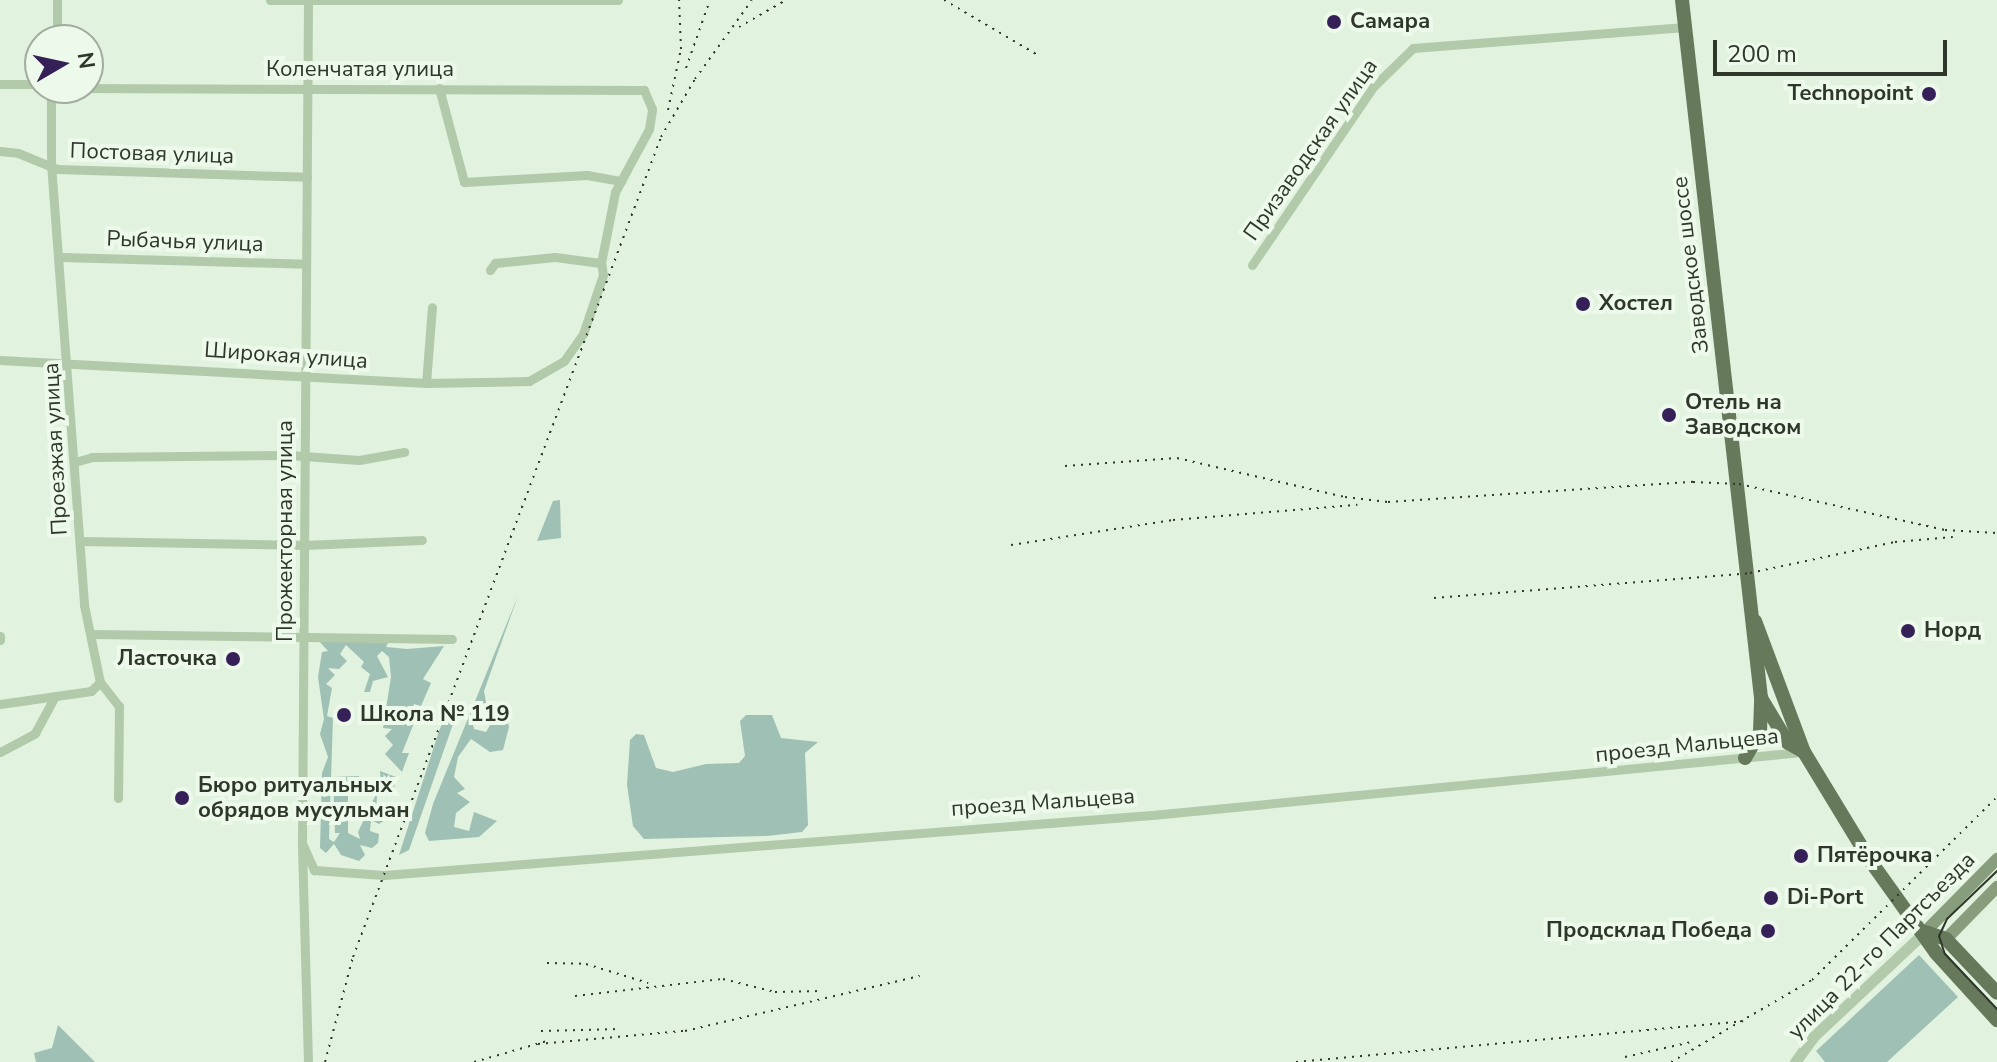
<!DOCTYPE html>
<meta charset="utf-8">
<style>
body{margin:0}
#map{position:relative;width:1997px;height:1062px;overflow:hidden;background:#e1f2de;font-family:"Nunito Sans",sans-serif}
div>[style]{position:absolute}
[style*='--x']{left:calc(var(--x)*1px);top:calc(var(--y)*1px);width:calc(var(--w)*1px);rotate:calc(var(--a)*1deg)}
.green>*{inset:0;background:#9fc0b4}
.minor>*{height:9px;margin:-4.5px;padding:0 4.5px;transform-origin:4.5px;border-radius:4.5px;background:#b2c9aa}
.tertiary>*{height:11px;margin:-5.5px;padding:0 5.5px;transform-origin:5.5px;border-radius:5.5px;background:#b2c9aa}
.secondary>*{height:12px;margin:-6px;padding:0 6px;transform-origin:6px;border-radius:6px;background:#879d7c}
.primary>*{height:14px;margin:-7px;padding:0 7px;transform-origin:7px;border-radius:7px;background:#66795b}
.tram>*{height:2px;margin:-1px;padding:0 1px;transform-origin:1px;border-radius:1px;background:#2f372a}
.rail>*{height:2px;margin-top:-1px;transform-origin:0;background:repeating-linear-gradient(90deg,#2f372a 0 2px,transparent 0 8px)}
.dots>*{width:22px;height:22px;translate:-50% -50%;box-sizing:border-box;border:4px solid #edf9eb;border-radius:50%}
span{translate:-50% -50%;white-space:nowrap;text-align:center;line-height:1.15;-webkit-text-stroke:8px #edf9eb;paint-order:stroke}
.poi-label{font-size:22px;color:#2f372a;font-weight:700}
.left{translate:0 -50%;text-align:left}
.right{translate:-100% -50%;text-align:right}
.street-label{font-size:22px;color:#2f372a}
.north{position:absolute;left:24px;top:24px;width:80px;height:80px;box-sizing:border-box;background:#edf9eb;border:2px solid #a1ab9e;border-radius:50%;rotate:81deg;font-size:22px;font-weight:700;line-height:32px;text-align:center;color:#2f372a}
.north::after{content:'';display:block;margin:auto;width:28px;height:36px;background:#352157;clip-path:polygon(50% 0,100% 100%,50% 72%,0 100%)}
.scale{position:absolute;left:1713px;top:40px;width:234px;height:36px;box-sizing:border-box;border:4px solid #2f372a;border-top:0;padding-left:10px;font-size:24px;line-height:28px;white-space:nowrap;color:#2f372a;-webkit-text-stroke:6px #edf9eb;paint-order:stroke}
</style>
<div id="map">
<div class="green">
<i style="clip-path:polygon(560px 500px,561px 538px,537px 541px,553px 501px)"></i>
<i style="clip-path:polygon(518px 596px,484px 691px,487px 708px,472px 720px,474px 729px,486px 732px,497px 713px,506px 713px,509px 727px,503px 750px,490px 752px,471px 739px,458px 757px,454px 777px,465px 789px,457px 793px,470px 802px,456px 813px,454px 827px,469px 831px,474px 812px,497px 821px,479px 837px,429px 841px,425px 833px,433px 804px)"></i>
<i style="clip-path:polygon(324px 640px,388px 643px,386px 647px,407px 649px,444px 646px,423px 679px,431px 683px,421px 706px,414px 704px,407px 720px,409px 726px,414px 723px,402px 753px,409px 753px,402px 772px,385px 754px,393px 745px,385px 736px,392px 729px,383px 728px,391px 677px,389px 657px,382px 651px,377px 656px,388px 677px,373px 681px,370px 692px,364px 692px,370px 674px,361px 667px,364px 662px,346px 645px,340px 654px,347px 661px,339px 669px,328px 668px,335px 675px,326px 684px,332px 688px,327px 716px,333px 718px,329px 839px,334px 842px,340px 833px,335px 833px,333px 777px,359px 776px,359px 787px,348px 788px,348px 833px,360px 839px,358px 832px,381px 784px,380px 771px,396px 777px,394px 789px,377px 794px,376px 815px,385px 820px,379px 824px,371px 820px,370px 831px,379px 834px,378px 843px,372px 848px,360px 845px,365px 855px,359px 861px,341px 855px,334px 844px,326px 853px,320px 848px,322px 773px,328px 757px,320px 734px,324px 719px,318px 677px,322px 652px,328px 651px,319px 641px)"></i>
<i style="clip-path:polygon(746px 715px,772px 715px,781px 738px,818px 742px,805px 753px,808px 825px,802px 832px,767px 836px,644px 839px,633px 826px,627px 785px,630px 740px,636px 734px,644px 735px,656px 768px,673px 772px,706px 764px,739px 763px,745px 756px,740px 721px)"></i>
<i style="clip-path:polygon(452px 716px,453px 724px,409px 850px,399px 855px,439px 731px,444px 719px)"></i>
<i style="clip-path:polygon(1919px 955px,1958px 997px,1887px 1062px,1825px 1062px,1816px 1051px)"></i>
<i style="clip-path:polygon(58px 1025px,95px 1062px,36px 1062px,34px 1053px,52px 1048px)"></i>
</div>
<div class="minor">
<i style="--x:57;--y:0;--w:40;--a:90"></i>
<i style="--x:270;--y:0;--w:348;--a:0"></i>
<i style="--x:0;--y:84;--w:40;--a:0"></i>
<i style="--x:51;--y:88;--w:76;--a:90"></i>
<i style="--x:51;--y:164;--w:442;--a:85.7"></i>
<i style="--x:84;--y:605;--w:79;--a:78.3"></i>
<i style="--x:100;--y:682;--w:31;--a:52"></i>
<i style="--x:119;--y:706;--w:92;--a:90.6"></i>
<i style="--x:439;--y:88;--w:97;--a:75.1"></i>
<i style="--x:464;--y:182;--w:123;--a:-3.3"></i>
<i style="--x:587;--y:175;--w:35;--a:10"></i>
<i style="--x:0;--y:151;--w:18;--a:6"></i>
<i style="--x:18;--y:153;--w:42;--a:22.3"></i>
<i style="--x:57;--y:169;--w:250;--a:1.8"></i>
<i style="--x:62;--y:257;--w:244;--a:1.6"></i>
<i style="--x:1252;--y:265;--w:215;--a:-55.8"></i>
<i style="--x:1373;--y:87;--w:56;--a:-44.3"></i>
<i style="--x:1413;--y:48;--w:273;--a:-4.4"></i>
<i style="--x:490;--y:270;--w:9;--a:-54"></i>
<i style="--x:495;--y:263;--w:60;--a:-5.7"></i>
<i style="--x:555;--y:257;--w:46;--a:7.4"></i>
<i style="--x:0;--y:360;--w:427;--a:3.1"></i>
<i style="--x:426;--y:383;--w:103;--a:-1.1"></i>
<i style="--x:529;--y:381;--w:40;--a:-29.7"></i>
<i style="--x:564;--y:361;--w:33;--a:-55"></i>
<i style="--x:583;--y:334;--w:62;--a:-71.3"></i>
<i style="--x:603;--y:275;--w:12;--a:-99"></i>
<i style="--x:601;--y:263;--w:72;--a:-78.8"></i>
<i style="--x:615;--y:192;--w:72;--a:-61.6"></i>
<i style="--x:649;--y:129;--w:20;--a:-81"></i>
<i style="--x:652;--y:109;--w:21;--a:-113"></i>
<i style="--x:644;--y:90;--w:568;--a:-179.8"></i>
<i style="--x:426;--y:383;--w:76;--a:-85.5"></i>
<i style="--x:75;--y:462;--w:18;--a:-16"></i>
<i style="--x:92;--y:457;--w:198;--a:-0.6"></i>
<i style="--x:290;--y:455;--w:69;--a:4.1"></i>
<i style="--x:359;--y:460;--w:46;--a:-10.1"></i>
<i style="--x:80;--y:541;--w:224;--a:1"></i>
<i style="--x:304;--y:545;--w:118;--a:-2.4"></i>
<i style="--x:92;--y:634;--w:360;--a:0.8"></i>
<i style="--x:0;--y:636;--w:4;--a:90"></i>
<i style="--x:0;--y:704;--w:92;--a:-8.1"></i>
<i style="--x:91;--y:691;--w:13;--a:-45"></i>
<i style="--x:0;--y:752;--w:40;--a:-28"></i>
<i style="--x:35;--y:733;--w:42;--a:-61.6"></i>
<i style="--x:302;--y:843;--w:30;--a:66"></i>
<i style="--x:314;--y:870;--w:70;--a:4.1"></i>
<i style="--x:384;--y:875;--w:770;--a:-4.47"></i>
<i style="--x:1152;--y:815;--w:653;--a:-5.54"></i>
<i style="--x:308;--y:1062;--w:219;--a:-91.6"></i>
<i style="--x:302;--y:843;--w:843;--a:-89.59"></i>
</div>
<div class="tertiary">
<i style="--x:1795;--y:1062;--w:31;--a:-54"></i>
<i style="--x:1813;--y:1037;--w:154;--a:-43.2"></i>
</div>
<div class="secondary">
<i style="--x:1925;--y:932;--w:103;--a:-45.4"></i>
<i style="--x:1946;--y:939;--w:73;--a:-45.6"></i>
</div>
<div class="primary">
<i style="--x:1682;--y:0;--w:702;--a:83.54"></i>
<i style="--x:1761;--y:698;--w:52;--a:59"></i>
<i style="--x:1788;--y:743;--w:18;--a:29"></i>
<i style="--x:1804;--y:752;--w:125;--a:58.7"></i>
<i style="--x:1869;--y:859;--w:115;--a:54.5"></i>
<i style="--x:1936;--y:953;--w:91;--a:47.7"></i>
<i style="--x:1755;--y:621;--w:140;--a:69.5"></i>
<i style="--x:1745;--y:758;--w:30;--a:-60"></i>
<i style="--x:1760;--y:732;--w:34;--a:-88"></i>
<i style="--x:1925;--y:932;--w:22;--a:18"></i>
<i style="--x:1946;--y:939;--w:74;--a:46.6"></i>
</div>
<div class="tram">
<i style="--x:1997;--y:871;--w:69;--a:136.2"></i>
<i style="--x:1947;--y:919;--w:19;--a:115"></i>
<i style="--x:1939;--y:936;--w:19;--a:72"></i>
<i style="--x:1945;--y:954;--w:76;--a:46.6"></i>
</div>
<div class="rail">
<i style="--x:944;--y:0;--w:107;--a:30.4"></i>
<i style="--x:739;--y:27;--w:54;--a:-29.9"></i>
<i style="--x:686;--y:68;--w:72;--a:-70.6"></i>
<i style="--x:668;--y:110;--w:62;--a:-78"></i>
<i style="--x:681;--y:49;--w:49;--a:-92.3"></i>
<i style="--x:1065;--y:466;--w:112;--a:-4.1"></i>
<i style="--x:1177;--y:458;--w:172;--a:13.1"></i>
<i style="--x:1345;--y:497;--w:43;--a:6.6"></i>
<i style="--x:1388;--y:502;--w:306;--a:-3.8"></i>
<i style="--x:1693;--y:482;--w:46;--a:2.5"></i>
<i style="--x:1739;--y:484;--w:211;--a:12.6"></i>
<i style="--x:1945;--y:530;--w:52;--a:3.3"></i>
<i style="--x:1011;--y:545;--w:164;--a:-8.8"></i>
<i style="--x:1173;--y:520;--w:185;--a:-4.7"></i>
<i style="--x:1434;--y:598;--w:317;--a:-4.5"></i>
<i style="--x:1750;--y:573;--w:148;--a:-12.1"></i>
<i style="--x:1895;--y:542;--w:58;--a:-4.9"></i>
<i style="--x:547;--y:963;--w:39;--a:1"></i>
<i style="--x:586;--y:964;--w:65;--a:17"></i>
<i style="--x:575;--y:996;--w:149;--a:-6.6"></i>
<i style="--x:723;--y:979;--w:54;--a:14"></i>
<i style="--x:775;--y:992;--w:46;--a:-1.2"></i>
<i style="--x:541;--y:1031;--w:80;--a:-1.4"></i>
<i style="--x:538;--y:1044;--w:148;--a:-5.1"></i>
<i style="--x:685;--y:1031;--w:241;--a:-13.2"></i>
<i style="--x:1625;--y:1057;--w:68;--a:-12.8"></i>
<i style="--x:325;--y:1062;--w:109;--a:-75.1"></i>
<i style="--x:353;--y:957;--w:876;--a:-69.41"></i>
<i style="--x:661;--y:137;--w:67;--a:-59.6"></i>
<i style="--x:695;--y:79;--w:97;--a:-54.2"></i>
<i style="--x:474;--y:1062;--w:76;--a:-16"></i>
<i style="--x:1296;--y:1062;--w:449;--a:-5.2"></i>
<i style="--x:1671;--y:1062;--w:163;--a:-30.2"></i>
<i style="--x:1812;--y:980;--w:260;--a:-44.7"></i>
</div>
<div class="dots">
<i style="left:1334px;top:22px;background:#352157"></i>
<i style="left:1929px;top:94px;background:#352157"></i>
<i style="left:1583px;top:304px;background:#352157"></i>
<i style="left:1669px;top:415px;background:#352157"></i>
<i style="left:1908px;top:631px;background:#352157"></i>
<i style="left:233px;top:659px;background:#352157"></i>
<i style="left:344px;top:715px;background:#352157"></i>
<i style="left:182px;top:798px;background:#352157"></i>
<i style="left:1801px;top:856px;background:#352157"></i>
<i style="left:1771px;top:898px;background:#352157"></i>
<i style="left:1768px;top:931px;background:#352157"></i>
</div>
<div class="poi-label">
<span class="left" style="left:1350px;top:22px">Самара</span>
<span class="right" style="left:1913px;top:94px">Technopoint</span>
<span class="left" style="left:1599px;top:304px">Хостел</span>
<span class="left" style="left:1685px;top:415px">Отель на<br>Заводском</span>
<span class="left" style="left:1924px;top:631px">Норд</span>
<span class="right" style="left:217px;top:659px">Ласточка</span>
<span class="left" style="left:360px;top:715px">Школа № 119</span>
<span class="left" style="left:198px;top:798px">Бюро ритуальных<br>обрядов мусульман</span>
<span class="left" style="left:1817px;top:856px">Пятёрочка</span>
<span class="left" style="left:1787px;top:898px">Di-Port</span>
<span class="right" style="left:1752px;top:931px">Продсклад Победа</span>
</div>
<div class="street-label">
<span style="left:360px;top:70px">Коленчатая улица</span>
<span style="left:1311px;top:150px;rotate:-55deg">Призаводская улица</span>
<span style="left:152px;top:154px;rotate:2deg">Постовая улица</span>
<span style="left:185px;top:242px;rotate:2deg">Рыбачья улица</span>
<span style="left:1691px;top:265px;rotate:-97deg">Заводское шоссе</span>
<span style="left:286px;top:356px;rotate:4deg">Широкая улица</span>
<span style="left:56px;top:449px;rotate:-93deg">Проезжая улица</span>
<span style="left:286px;top:531px;rotate:-90deg">Прожекторная улица</span>
<span style="left:1687px;top:746px;rotate:-6deg">проезд Мальцева</span>
<span style="left:1043px;top:803px;rotate:-4deg">проезд Мальцева</span>
<span style="left:1882px;top:946px;rotate:-45deg">улица 22-го Партсъезда</span>
</div>
<div class="north">N</div>
<div class="scale">200 m</div>
</div>
